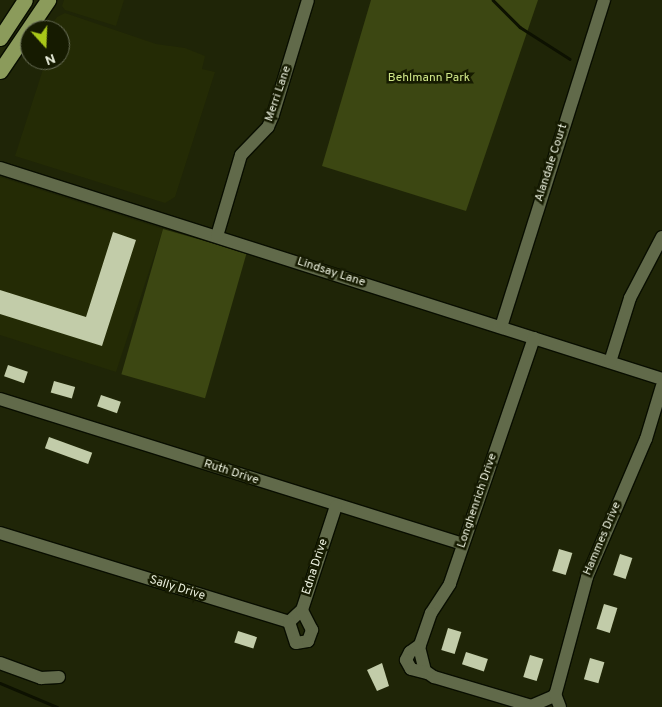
<!DOCTYPE html>
<style>
body{margin:0}
#map{position:relative;width:662px;height:707px;overflow:hidden;background:#1f2507;font-family:Overpass,sans-serif}
div>[style]{position:absolute}
[style*='--x']{left:calc(var(--x)*1px);top:calc(var(--y)*1px);width:calc(var(--w)*1px);rotate:calc(var(--a)*1deg)}
.built>*{inset:0;background:#242b05}
.green>*{inset:0;background:#3c4712;transform-origin:0 0}
.stream>*{height:2.5px;margin:-1.25px;padding:0 1.25px;transform-origin:1.25px;border-radius:1.25px;background:#0d1101}
.building>*{inset:0;background:#c2cca9;transform-origin:0 0}
.roads{filter:drop-shadow(1px 0 #090e00) drop-shadow(-1px 0 #090e00) drop-shadow(0 1px #090e00) drop-shadow(0 -1px #090e00)}
.minor>*{height:12px;margin:-6px;padding:0 6px;transform-origin:6px;border-radius:6px;background:#616a4a}
.major>*{height:15px;margin:-7.5px;padding:0 7.5px;transform-origin:7.5px;border-radius:7.5px;background:#8b9b5b}
span{translate:-50% -50%;white-space:nowrap;text-align:center;line-height:1.15;-webkit-text-stroke:5px #161b01;paint-order:stroke}
.park-label{font-size:12px;color:#d1e889}
.street-label{font-size:12px;color:#ecf1df}
.north{position:absolute;left:20px;top:20px;width:50px;height:50px;box-sizing:border-box;background:#161b01;border:1px solid #6c715a;border-radius:50%;rotate:160deg;font-size:14px;font-weight:700;line-height:20px;text-align:center;color:#ecf1df}
.north::after{content:'';display:block;margin:auto;width:18px;height:22px;background:#a9c719;clip-path:polygon(50% 0,100% 100%,50% 72%,0 100%)}
</style>
<div id="map">
<div class="built">
<i style="clip-path:polygon(64px 0,124px 0,116px 26px,65px 10px,62px 6px)"></i>
<i style="clip-path:polygon(65px 13px,156px 44px,185px 48px,205px 56px,202px 69px,215px 72px,175px 197px,165px 203px,15px 156px,46px 60px,60px 60px,60px 30px,48px 30px,57px 17px)"></i>
<i style="clip-path:polygon(0 177px,163px 229px,116px 372px,0 335px)"></i>
</div>
<div class="green">
<i style="clip-path:polygon(371px 0,538px 0,466px 211px,322px 166px)"></i>
<i style="left:163px;top:229px;width:87px;height:151px;rotate:16deg"></i>
</div>
<div class="stream">
<i style="--x:493;--y:0;--w:38;--a:45"></i>
<i style="--x:520;--y:27;--w:59;--a:32.6"></i>
<i style="--x:0;--y:683;--w:62;--a:22.8"></i>
</div>
<div class="building">
<i style="clip-path:polygon(113px 232px,136px 240px,102px 346px,0 314px,0 290px,86px 317px)"></i>
<i style="left:8px;top:365px;width:21px;height:12px;rotate:19deg"></i>
<i style="left:54px;top:381px;width:22px;height:12px;rotate:16deg"></i>
<i style="left:101px;top:395px;width:21px;height:12px;rotate:19deg"></i>
<i style="left:49px;top:437px;width:46px;height:12px;rotate:20deg"></i>
<i style="left:559px;top:549px;width:14px;height:23px;rotate:17deg"></i>
<i style="left:620px;top:554px;width:13px;height:22px;rotate:18deg"></i>
<i style="left:604px;top:604px;width:14px;height:26px;rotate:17deg"></i>
<i style="left:448px;top:628px;width:14px;height:23px;rotate:17deg"></i>
<i style="left:238px;top:631px;width:20px;height:12px;rotate:18deg"></i>
<i style="left:466px;top:652px;width:23px;height:13px;rotate:18deg"></i>
<i style="left:530px;top:655px;width:14px;height:23px;rotate:17deg"></i>
<i style="left:590px;top:658px;width:15px;height:22px;rotate:16deg"></i>
<i style="clip-path:polygon(382px 663px,389px 686px,377px 691px,367px 670px)"></i>
</div>
<div class="roads">
<div class="minor">
<i style="--x:0;--y:168;--w:695;--a:17.68"></i>
<i style="--x:217;--y:236;--w:84;--a:-73.5"></i>
<i style="--x:241;--y:155;--w:39;--a:-46"></i>
<i style="--x:268;--y:127;--w:13;--a:-67"></i>
<i style="--x:273;--y:115;--w:120;--a:-73.1"></i>
<i style="--x:501;--y:327;--w:343;--a:-72.5"></i>
<i style="--x:534;--y:338;--w:260;--a:108.9"></i>
<i style="--x:450;--y:584;--w:35;--a:123"></i>
<i style="--x:431;--y:613;--w:36;--a:109"></i>
<i style="--x:419;--y:647;--w:25;--a:76"></i>
<i style="--x:425;--y:671;--w:11;--a:34"></i>
<i style="--x:434;--y:677;--w:101;--a:16.6"></i>
<i style="--x:531;--y:706;--w:26;--a:-23"></i>
<i style="--x:555;--y:696;--w:123;--a:-74.9"></i>
<i style="--x:587;--y:577;--w:150;--a:-66.9"></i>
<i style="--x:646;--y:439;--w:55;--a:-73.2"></i>
<i style="--x:610;--y:362;--w:67;--a:-72.6"></i>
<i style="--x:630;--y:298;--w:69;--a:-62.3"></i>
<i style="--x:0;--y:399;--w:485;--a:17.4"></i>
<i style="--x:0;--y:533;--w:302;--a:17.1"></i>
<i style="--x:289;--y:622;--w:18;--a:-43"></i>
<i style="--x:302;--y:610;--w:109;--a:-71.9"></i>
<i style="--x:289;--y:622;--w:22;--a:72"></i>
<i style="--x:296;--y:643;--w:12;--a:-9"></i>
<i style="--x:308;--y:641;--w:12;--a:-70"></i>
<i style="--x:312;--y:630;--w:22;--a:-117"></i>
<i style="--x:420;--y:645;--w:12;--a:145"></i>
<i style="--x:410;--y:652;--w:9;--a:117"></i>
<i style="--x:406;--y:660;--w:10;--a:61"></i>
<i style="--x:411;--y:669;--w:16;--a:14"></i>
<i style="--x:0;--y:663;--w:44;--a:20.1"></i>
<i style="--x:41;--y:678;--w:18;--a:-3"></i>
<i style="--x:555;--y:694;--w:14;--a:69"></i>
</div>
<div class="major">
<i style="--x:0;--y:38;--w:45;--a:-56.7"></i>
<i style="--x:0;--y:71;--w:86;--a:-55.9"></i>
</div>
</div>
<div class="park-label">
<span style="left:429px;top:79px">Behlmann Park</span>
</div>
<div class="street-label">
<span style="left:279px;top:94px;rotate:-71deg">Merri Lane</span>
<span style="left:552px;top:163px;rotate:-72deg">Alandale Court</span>
<span style="left:331px;top:273px;rotate:18deg">Lindsay Lane</span>
<span style="left:231px;top:473px;rotate:18deg">Ruth Drive</span>
<span style="left:478px;top:501px;rotate:-71deg">Longhenrich Drive</span>
<span style="left:603px;top:539px;rotate:-67deg">Hammes Drive</span>
<span style="left:316px;top:567px;rotate:-72deg">Edna Drive</span>
<span style="left:177px;top:589px;rotate:17deg">Sally Drive</span>
</div>
<div class="north">N</div>
</div>
